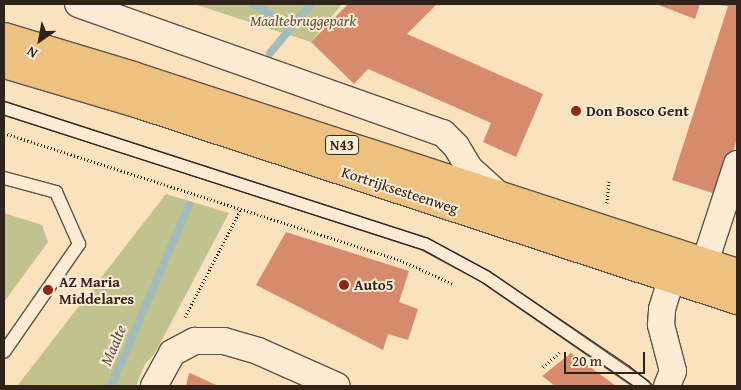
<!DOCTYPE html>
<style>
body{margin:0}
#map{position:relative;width:741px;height:390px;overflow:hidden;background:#fae2be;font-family:"Gentium Book Plus",serif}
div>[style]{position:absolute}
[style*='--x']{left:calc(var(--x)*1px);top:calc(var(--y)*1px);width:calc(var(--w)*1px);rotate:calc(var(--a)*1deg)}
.green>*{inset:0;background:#c2c28e}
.stream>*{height:8px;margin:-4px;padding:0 4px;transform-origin:4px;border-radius:4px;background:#a2bcbb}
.building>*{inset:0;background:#d78b6e}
.path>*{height:3px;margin-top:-1.5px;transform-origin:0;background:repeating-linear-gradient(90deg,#2f231a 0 1px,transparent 0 3.5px)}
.roads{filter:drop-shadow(1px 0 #625343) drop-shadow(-1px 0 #625343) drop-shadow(0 1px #625343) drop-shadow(0 -1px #625343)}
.service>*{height:12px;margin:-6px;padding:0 6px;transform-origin:6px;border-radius:6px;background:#fcecd5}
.minor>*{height:26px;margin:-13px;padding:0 13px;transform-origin:13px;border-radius:13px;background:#fcecd5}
.primary>*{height:28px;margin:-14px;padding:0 14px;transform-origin:14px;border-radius:14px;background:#edc17f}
.tram>*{height:1px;margin:-0.5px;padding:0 0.5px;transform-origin:0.5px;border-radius:0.5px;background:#2f231a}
.dots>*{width:14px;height:14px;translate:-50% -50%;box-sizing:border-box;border:2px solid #fcecd5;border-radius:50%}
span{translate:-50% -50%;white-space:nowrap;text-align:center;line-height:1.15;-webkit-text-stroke:4px #fcecd5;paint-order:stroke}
.shield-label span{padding:1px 4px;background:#fcecd5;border:1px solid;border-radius:4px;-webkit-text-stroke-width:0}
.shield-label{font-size:14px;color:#2f231a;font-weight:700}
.park-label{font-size:15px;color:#5b533d;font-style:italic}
.poi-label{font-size:15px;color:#2f231a;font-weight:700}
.left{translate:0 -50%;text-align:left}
.street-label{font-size:15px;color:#2f231a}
.water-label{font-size:16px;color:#52514a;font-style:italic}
.frame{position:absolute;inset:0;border:5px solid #2f231a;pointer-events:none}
.north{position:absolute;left:15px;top:15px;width:50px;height:50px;-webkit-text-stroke:4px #fcecd5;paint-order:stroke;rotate:213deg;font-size:14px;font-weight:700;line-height:20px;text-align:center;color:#2f231a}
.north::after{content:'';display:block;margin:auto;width:18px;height:22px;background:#2f231a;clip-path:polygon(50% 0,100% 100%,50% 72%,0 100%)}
.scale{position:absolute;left:564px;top:352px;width:81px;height:22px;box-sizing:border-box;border:2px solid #2f231a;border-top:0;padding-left:6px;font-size:15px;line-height:18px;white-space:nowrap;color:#2f231a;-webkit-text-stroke:4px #fcecd5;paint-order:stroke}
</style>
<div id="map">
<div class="green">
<i style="clip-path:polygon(194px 4px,342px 4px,311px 42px)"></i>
<i style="clip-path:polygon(166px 194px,229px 213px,155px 353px,145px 364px,136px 386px,17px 386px)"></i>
<i style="clip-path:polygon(4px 213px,42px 225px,48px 242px,4px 302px)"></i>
</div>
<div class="stream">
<i style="--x:253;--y:4;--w:45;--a:30.5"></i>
<i style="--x:270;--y:53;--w:64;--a:-50.1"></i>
<i style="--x:111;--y:386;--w:197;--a:-66.7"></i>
</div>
<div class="building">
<i style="clip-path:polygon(348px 4px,437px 4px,407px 34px,543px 94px,516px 157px,483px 142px,491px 123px,480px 118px,368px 69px,354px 84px,311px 42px)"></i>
<i style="clip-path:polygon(656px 4px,700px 4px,695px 19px)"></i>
<i style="clip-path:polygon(713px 4px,737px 4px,737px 139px,719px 195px,672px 180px,728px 6px)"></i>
<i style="clip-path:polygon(286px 232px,409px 271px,399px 302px,418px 309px,408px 340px,388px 334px,383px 350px,256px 285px)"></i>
<i style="clip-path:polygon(571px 353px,616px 386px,555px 386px,542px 376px)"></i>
<i style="clip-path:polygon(189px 373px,190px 373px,218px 386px,186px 386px)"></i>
</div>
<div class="path">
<i style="--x:4;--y:133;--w:416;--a:17.8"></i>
<i style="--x:400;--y:260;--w:58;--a:24.4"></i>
<i style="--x:607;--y:203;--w:22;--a:-85"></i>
<i style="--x:185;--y:317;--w:122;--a:-62.6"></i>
<i style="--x:543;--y:367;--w:23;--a:-41"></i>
</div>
<div class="roads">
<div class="service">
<i style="--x:4;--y:108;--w:442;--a:17.9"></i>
<i style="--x:425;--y:244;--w:69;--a:28.4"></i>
<i style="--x:486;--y:277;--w:192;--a:34.6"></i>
<i style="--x:4;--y:178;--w:54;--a:15.1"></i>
<i style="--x:56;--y:192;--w:57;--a:66.1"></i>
<i style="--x:79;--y:244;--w:131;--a:124.8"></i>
</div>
<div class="minor">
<i style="--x:78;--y:4;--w:387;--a:19.5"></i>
<i style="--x:443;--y:133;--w:18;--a:45"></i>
<i style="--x:456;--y:146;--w:27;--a:59"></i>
<i style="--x:470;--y:169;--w:42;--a:42.1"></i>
<i style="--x:705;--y:262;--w:103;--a:-71.9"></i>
<i style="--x:154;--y:386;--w:38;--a:-61"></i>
<i style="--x:172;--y:353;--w:26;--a:-28"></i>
<i style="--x:195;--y:341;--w:29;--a:0"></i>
<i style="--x:224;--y:341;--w:35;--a:16"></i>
<i style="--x:258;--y:351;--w:86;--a:23.9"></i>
<i style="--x:667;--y:386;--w:16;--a:-68"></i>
<i style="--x:673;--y:371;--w:48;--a:-104.6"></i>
<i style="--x:661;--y:325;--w:16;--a:-86"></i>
<i style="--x:662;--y:309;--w:54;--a:-72.9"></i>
</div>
<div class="primary">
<i style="--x:4;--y:37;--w:135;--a:16.8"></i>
<i style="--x:133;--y:76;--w:635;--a:18.06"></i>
<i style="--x:4;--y:64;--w:144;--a:16.5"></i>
<i style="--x:142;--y:105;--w:626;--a:18.15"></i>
</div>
</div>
<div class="tram">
<i style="--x:4;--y:101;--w:443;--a:17.9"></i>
<i style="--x:426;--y:237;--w:72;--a:28.4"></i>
<i style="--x:489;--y:271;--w:168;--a:34.1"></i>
<i style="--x:628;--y:365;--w:33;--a:39"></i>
<i style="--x:4;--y:115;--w:441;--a:17.8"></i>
<i style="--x:424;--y:250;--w:66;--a:28.9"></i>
<i style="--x:482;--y:282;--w:184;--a:34.4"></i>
</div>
<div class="dots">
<i style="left:576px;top:111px;background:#8f2418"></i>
<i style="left:344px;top:285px;background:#8f2418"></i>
<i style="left:48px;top:290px;background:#8f2418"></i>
</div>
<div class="shield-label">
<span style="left:342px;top:145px">N43</span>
</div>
<div class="park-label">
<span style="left:303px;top:21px">Maaltebruggepark</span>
</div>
<div class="poi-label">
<span class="left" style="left:586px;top:111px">Don Bosco Gent</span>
<span class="left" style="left:59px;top:290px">AZ Maria<br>Middelares</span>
<span class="left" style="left:354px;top:285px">Auto5</span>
</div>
<div class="street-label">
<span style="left:400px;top:190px;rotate:18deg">Kortrijksesteenweg</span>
</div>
<div class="water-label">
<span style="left:113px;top:345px;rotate:-67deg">Maalte</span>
</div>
<div class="frame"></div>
<div class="north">N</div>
<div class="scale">20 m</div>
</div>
